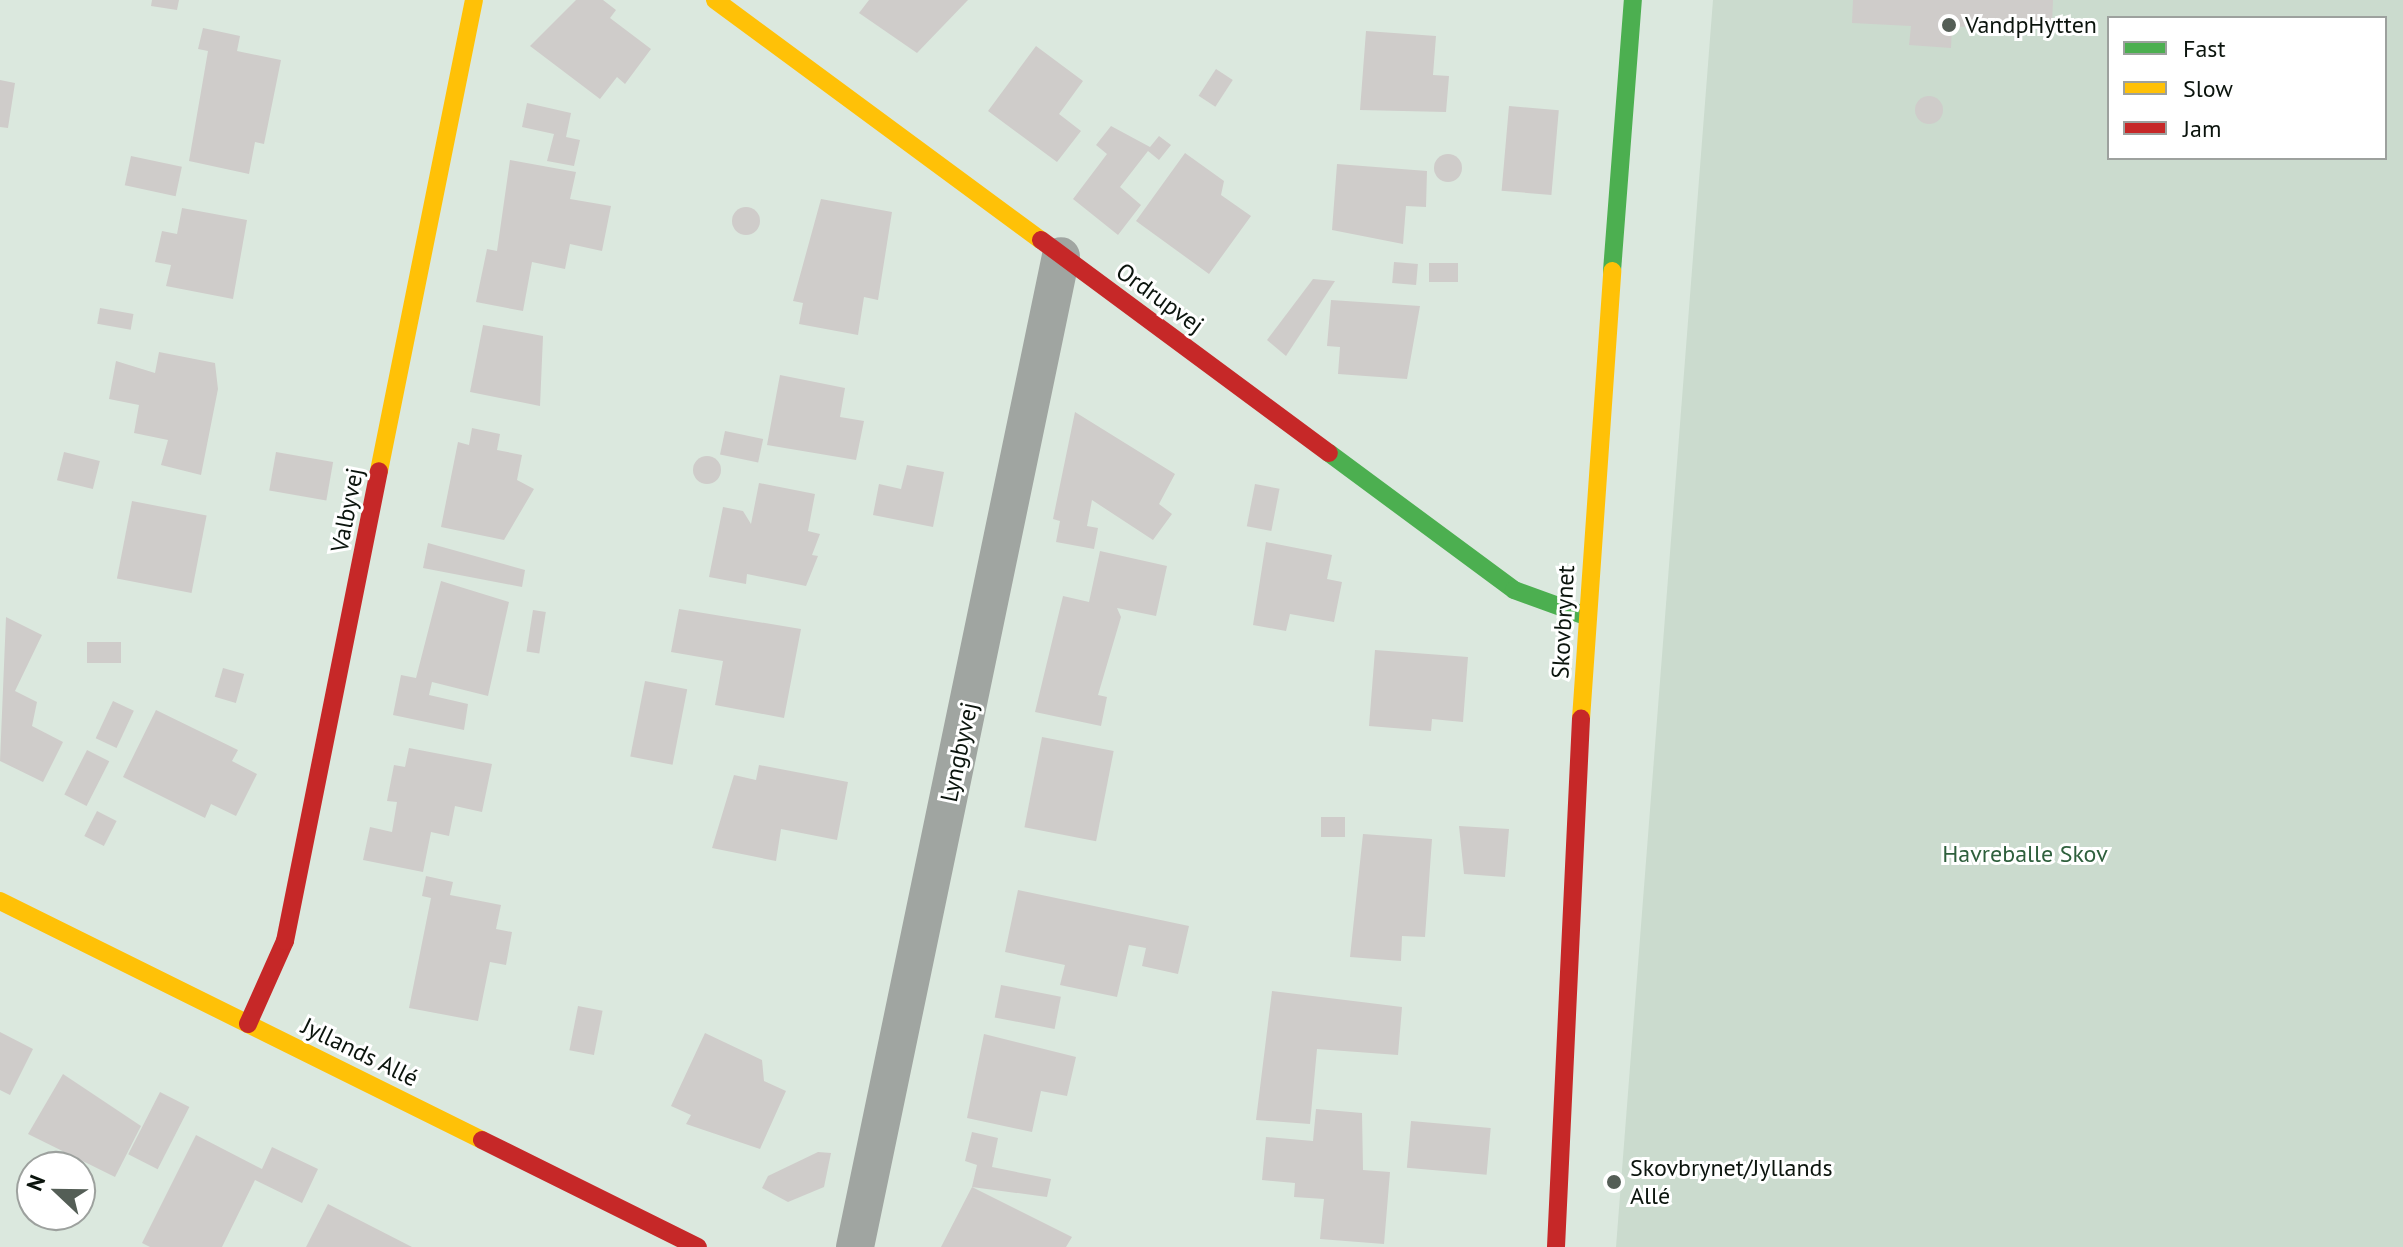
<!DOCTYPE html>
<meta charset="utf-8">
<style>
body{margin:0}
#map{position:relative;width:2403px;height:1247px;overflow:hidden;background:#dbe8de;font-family:"PT Sans",sans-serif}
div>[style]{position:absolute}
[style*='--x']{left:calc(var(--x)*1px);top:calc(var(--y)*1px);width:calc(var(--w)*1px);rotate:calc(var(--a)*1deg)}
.green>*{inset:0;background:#cbdbce}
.building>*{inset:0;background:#cfccca;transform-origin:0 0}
.round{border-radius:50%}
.street>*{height:38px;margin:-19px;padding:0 19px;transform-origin:19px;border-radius:19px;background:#a0a5a1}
.fast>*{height:18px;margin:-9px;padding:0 9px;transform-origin:9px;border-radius:9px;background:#4caf50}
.slow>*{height:18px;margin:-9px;padding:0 9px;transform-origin:9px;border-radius:9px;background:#ffc107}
.jam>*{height:18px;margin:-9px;padding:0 9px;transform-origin:9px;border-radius:9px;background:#c62828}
.dots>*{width:22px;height:22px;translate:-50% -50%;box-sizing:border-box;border:4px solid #fff;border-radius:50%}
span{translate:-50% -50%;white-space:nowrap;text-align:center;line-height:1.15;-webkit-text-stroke:6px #fff;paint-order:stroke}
.poi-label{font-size:24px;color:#0b140d}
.left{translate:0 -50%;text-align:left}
.street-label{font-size:24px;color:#0b140d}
.park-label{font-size:24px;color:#2f603d}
.legend{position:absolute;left:2107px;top:16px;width:280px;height:144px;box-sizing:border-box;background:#fff;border:2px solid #9da19e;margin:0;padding:10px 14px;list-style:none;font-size:24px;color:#0b140d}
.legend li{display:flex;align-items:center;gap:16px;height:40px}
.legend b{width:40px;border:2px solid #9da19e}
.north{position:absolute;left:16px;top:1151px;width:80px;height:80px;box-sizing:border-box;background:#fff;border:2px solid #9da19e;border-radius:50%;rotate:292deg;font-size:22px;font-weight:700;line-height:32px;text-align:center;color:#0b140d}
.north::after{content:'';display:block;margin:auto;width:28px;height:36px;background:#545e56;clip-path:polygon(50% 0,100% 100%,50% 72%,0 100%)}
</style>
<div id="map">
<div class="green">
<i style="clip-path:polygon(evenodd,1713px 0,2403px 0,2403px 1247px,1616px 1247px,1713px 0,2109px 18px,2385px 18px,2385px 158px,2109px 158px,2109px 18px)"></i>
</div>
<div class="building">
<i style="clip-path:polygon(152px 0,179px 0,177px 10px,151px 6px)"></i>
<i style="clip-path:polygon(576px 0,603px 0,616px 10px,610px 18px,651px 49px,625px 84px,617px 77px,600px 99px,530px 46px)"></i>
<i style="clip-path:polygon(869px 0,968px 0,917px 53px,859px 13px)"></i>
<i style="clip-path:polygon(1853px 0,2053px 0,2052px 24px,1952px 27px,1951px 48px,1909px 45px,1911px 26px,1852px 23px)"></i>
<i style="clip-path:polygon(203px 28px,240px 36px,237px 51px,281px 60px,264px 144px,255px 142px,249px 174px,189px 161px,208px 51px,198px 49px)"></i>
<i style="clip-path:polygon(1366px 31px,1436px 36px,1433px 75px,1449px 76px,1446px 112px,1360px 110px)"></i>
<i style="clip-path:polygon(1036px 46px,1083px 81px,1059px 114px,1081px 131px,1057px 162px,988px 111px)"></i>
<i style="left:1216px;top:69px;width:20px;height:32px;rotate:33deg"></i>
<i style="clip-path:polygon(0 80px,15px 83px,8px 128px,0 127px)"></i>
<i class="round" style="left:1915px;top:96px;width:28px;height:28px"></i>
<i style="clip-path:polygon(527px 103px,571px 113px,566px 137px,580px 140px,574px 166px,547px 161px,554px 134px,522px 127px)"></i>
<i style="left:1509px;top:106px;width:50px;height:85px;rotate:5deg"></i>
<i style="clip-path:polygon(1111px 126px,1150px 147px,1159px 136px,1171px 145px,1159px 160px,1148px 151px,1120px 187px,1141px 205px,1118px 235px,1073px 199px,1107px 154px,1096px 145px)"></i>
<i style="clip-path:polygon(1185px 153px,1224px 181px,1221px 195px,1251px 216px,1209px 274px,1136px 221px)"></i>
<i class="round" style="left:1434px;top:154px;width:28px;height:28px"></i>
<i style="left:131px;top:156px;width:52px;height:30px;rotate:12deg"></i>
<i style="clip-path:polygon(510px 160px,576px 172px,570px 199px,611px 206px,602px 251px,570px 244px,565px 269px,532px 262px,523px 311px,476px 302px,487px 249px,497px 251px)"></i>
<i style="clip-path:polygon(1337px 164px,1427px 171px,1426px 207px,1406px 206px,1403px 244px,1332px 230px)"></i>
<i style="clip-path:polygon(821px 199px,892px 212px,878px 300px,864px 297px,858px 335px,799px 324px,803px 303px,793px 301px)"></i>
<i class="round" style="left:732px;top:207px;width:28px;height:28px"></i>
<i style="clip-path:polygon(182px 208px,247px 220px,233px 299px,166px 286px,171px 265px,155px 262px,162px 231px,177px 234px)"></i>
<i style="left:1394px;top:262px;width:24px;height:21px;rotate:5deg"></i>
<i style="left:1429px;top:263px;width:29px;height:19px"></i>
<i style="clip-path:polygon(1313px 279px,1335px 281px,1286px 356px,1267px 340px)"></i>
<i style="clip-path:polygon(1331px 300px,1420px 306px,1407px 379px,1338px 374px,1340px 347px,1327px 346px)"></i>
<i style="left:100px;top:308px;width:34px;height:16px;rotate:10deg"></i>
<i style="clip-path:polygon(483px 325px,543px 336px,540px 406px,470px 392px)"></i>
<i style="clip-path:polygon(159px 352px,215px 363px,218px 389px,201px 475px,161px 465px,168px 440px,134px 433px,139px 405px,109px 399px,116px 361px,155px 373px)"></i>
<i style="clip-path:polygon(780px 375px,845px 388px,840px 417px,864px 421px,856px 460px,767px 445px)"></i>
<i style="clip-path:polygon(1075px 412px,1175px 474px,1159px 504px,1172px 514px,1153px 540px,1092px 500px,1087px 526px,1098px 528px,1094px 549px,1056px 542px,1060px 521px,1053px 519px)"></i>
<i style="clip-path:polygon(472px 428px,500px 434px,497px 450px,522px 455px,517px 480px,534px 489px,504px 540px,441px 527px,458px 442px,469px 445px)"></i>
<i style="left:725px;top:431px;width:39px;height:24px;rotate:12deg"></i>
<i style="left:64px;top:452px;width:37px;height:29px;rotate:14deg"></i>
<i style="left:276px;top:452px;width:58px;height:39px;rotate:10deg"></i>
<i class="round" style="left:693px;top:456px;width:28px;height:28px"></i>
<i style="clip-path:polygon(907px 465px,944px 472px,933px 527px,873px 515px,879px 484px,901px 489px)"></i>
<i style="clip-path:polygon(759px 483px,815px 494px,808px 531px,820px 534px,812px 555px,818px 556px,806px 586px,747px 574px,746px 584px,709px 577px,723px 507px,743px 511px,751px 524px)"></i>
<i style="left:1255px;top:484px;width:25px;height:43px;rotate:11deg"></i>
<i style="left:132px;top:501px;width:76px;height:79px;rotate:11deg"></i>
<i style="clip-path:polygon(1266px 542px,1332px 555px,1327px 579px,1342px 582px,1334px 622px,1290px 614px,1286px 631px,1253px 625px)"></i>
<i style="clip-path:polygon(428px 543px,525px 570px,522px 587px,423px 568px)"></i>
<i style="clip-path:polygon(1100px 551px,1167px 566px,1156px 616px,1117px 608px,1121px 617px,1098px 695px,1107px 697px,1101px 726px,1035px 712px,1063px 596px,1089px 602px)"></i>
<i style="clip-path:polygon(441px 581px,509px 602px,488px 696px,432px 682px,429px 695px,468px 704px,464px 730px,393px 715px,401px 675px,416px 678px)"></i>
<i style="clip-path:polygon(679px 609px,801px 629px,784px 718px,715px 705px,723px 661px,671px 652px)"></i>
<i style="left:533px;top:610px;width:13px;height:42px;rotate:9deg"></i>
<i style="clip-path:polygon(6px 617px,42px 635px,15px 691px,37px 702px,32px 726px,63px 742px,43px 782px,0 761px)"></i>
<i style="left:121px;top:642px;width:21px;height:34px;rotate:90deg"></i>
<i style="clip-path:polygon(1375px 650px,1468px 657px,1463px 722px,1432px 719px,1431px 731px,1369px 726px)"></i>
<i style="left:223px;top:668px;width:22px;height:30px;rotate:16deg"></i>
<i style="left:645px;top:681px;width:43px;height:77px;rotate:11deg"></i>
<i style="left:113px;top:701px;width:23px;height:41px;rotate:25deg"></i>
<i style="clip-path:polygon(156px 710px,238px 750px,232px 761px,257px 774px,236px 816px,211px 804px,205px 818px,123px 777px)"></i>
<i style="left:1042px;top:737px;width:73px;height:92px;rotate:11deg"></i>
<i style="clip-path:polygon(409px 748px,492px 764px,482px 812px,455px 806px,449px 836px,431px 832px,423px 872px,363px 860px,370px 827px,392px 832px,397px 802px,387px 801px,394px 765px,405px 767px)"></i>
<i style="left:87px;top:750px;width:25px;height:50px;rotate:27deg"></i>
<i style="clip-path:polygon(759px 765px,848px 782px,837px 840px,781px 829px,776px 861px,712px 848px,734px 775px,756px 780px)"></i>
<i style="left:97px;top:811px;width:22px;height:28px;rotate:27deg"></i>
<i style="left:1321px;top:817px;width:24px;height:20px"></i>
<i style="clip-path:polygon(1459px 826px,1509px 829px,1505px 877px,1464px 874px)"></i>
<i style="clip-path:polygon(1363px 834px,1432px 839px,1425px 937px,1402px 936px,1401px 961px,1350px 957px)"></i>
<i style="clip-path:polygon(426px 876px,453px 882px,450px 895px,501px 905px,496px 929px,512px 932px,506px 965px,490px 962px,478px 1021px,409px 1008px,431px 898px,422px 896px)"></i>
<i style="clip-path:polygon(1018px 890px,1189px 926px,1178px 974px,1142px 966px,1146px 948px,1129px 945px,1117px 997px,1060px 985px,1065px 965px,1005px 952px)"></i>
<i style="left:1001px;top:985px;width:61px;height:33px;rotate:11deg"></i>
<i style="clip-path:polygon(1272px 991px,1402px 1007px,1398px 1055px,1317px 1049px,1310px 1124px,1256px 1120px)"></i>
<i style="left:578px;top:1006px;width:25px;height:45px;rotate:11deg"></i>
<i style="clip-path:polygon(0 1032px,33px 1049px,10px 1095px,0 1090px)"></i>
<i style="clip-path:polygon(705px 1033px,762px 1060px,764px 1081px,786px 1091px,760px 1149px,686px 1124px,691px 1115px,671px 1106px)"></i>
<i style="clip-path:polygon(984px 1034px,1076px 1057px,1067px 1096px,1041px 1091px,1032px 1132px,967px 1118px)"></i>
<i style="clip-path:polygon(63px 1074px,141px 1126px,115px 1177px,28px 1134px)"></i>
<i style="left:160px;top:1092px;width:33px;height:70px;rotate:27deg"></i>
<i style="clip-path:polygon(1316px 1109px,1362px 1113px,1363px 1170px,1390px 1172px,1384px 1244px,1320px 1239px,1324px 1199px,1294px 1197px,1295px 1183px,1262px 1180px,1266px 1137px,1313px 1141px)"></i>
<i style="left:1411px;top:1121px;width:80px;height:47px;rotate:5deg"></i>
<i style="clip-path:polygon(972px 1132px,998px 1138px,992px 1167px,1051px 1179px,1047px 1197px,972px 1187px,1072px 1237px,1066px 1247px,941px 1247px,972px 1187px,977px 1165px,965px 1161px)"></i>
<i style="clip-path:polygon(196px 1135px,262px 1169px,272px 1147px,318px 1169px,302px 1203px,255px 1180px,222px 1247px,150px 1247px,142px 1243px)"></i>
<i style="clip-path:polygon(818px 1152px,831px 1153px,824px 1187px,788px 1202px,762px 1188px,768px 1176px)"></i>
<i style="clip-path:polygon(328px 1204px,412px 1247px,306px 1247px)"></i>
</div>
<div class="street">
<i style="--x:855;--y:1247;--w:1012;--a:-78.26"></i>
</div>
<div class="fast">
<i style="--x:1612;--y:271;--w:272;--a:-85.6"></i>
<i style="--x:1329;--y:453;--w:230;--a:36.5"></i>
<i style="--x:1514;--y:590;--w:77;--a:19.9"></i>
</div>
<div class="slow">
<i style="--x:715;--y:0;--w:405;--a:36.4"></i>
<i style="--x:379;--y:471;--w:480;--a:-78.6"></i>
<i style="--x:1581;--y:719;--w:449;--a:-86"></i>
<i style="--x:0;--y:901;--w:538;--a:26.37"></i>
</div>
<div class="jam">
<i style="--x:1041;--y:240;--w:358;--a:36.5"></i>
<i style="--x:248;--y:1024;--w:91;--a:-66"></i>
<i style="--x:285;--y:941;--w:479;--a:-78.7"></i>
<i style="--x:482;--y:1140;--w:241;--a:26.4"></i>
<i style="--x:1556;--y:1247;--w:529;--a:-87.29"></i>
</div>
<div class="dots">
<i style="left:1949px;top:25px;background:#545e56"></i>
<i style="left:1614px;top:1182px;background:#545e56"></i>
</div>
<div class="poi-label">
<span class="left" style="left:1965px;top:25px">VandpHytten</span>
<span class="left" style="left:1630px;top:1182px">Skovbrynet/Jyllands<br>Allé</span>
</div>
<div class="street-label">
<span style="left:1160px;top:298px;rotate:36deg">Ordrupvej</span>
<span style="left:347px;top:510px;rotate:-79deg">Valbyvej</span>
<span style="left:1563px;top:622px;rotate:-87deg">Skovbrynet</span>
<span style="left:959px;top:752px;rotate:-78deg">Lyngbyvej</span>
<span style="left:360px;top:1052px;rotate:26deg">Jyllands Allé</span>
</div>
<div class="park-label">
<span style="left:2025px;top:854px">Havreballe Skov</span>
</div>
<ul class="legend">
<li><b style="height:10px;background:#4caf50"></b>Fast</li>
<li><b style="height:10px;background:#ffc107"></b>Slow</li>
<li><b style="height:10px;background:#c62828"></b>Jam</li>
</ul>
<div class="north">N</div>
</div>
